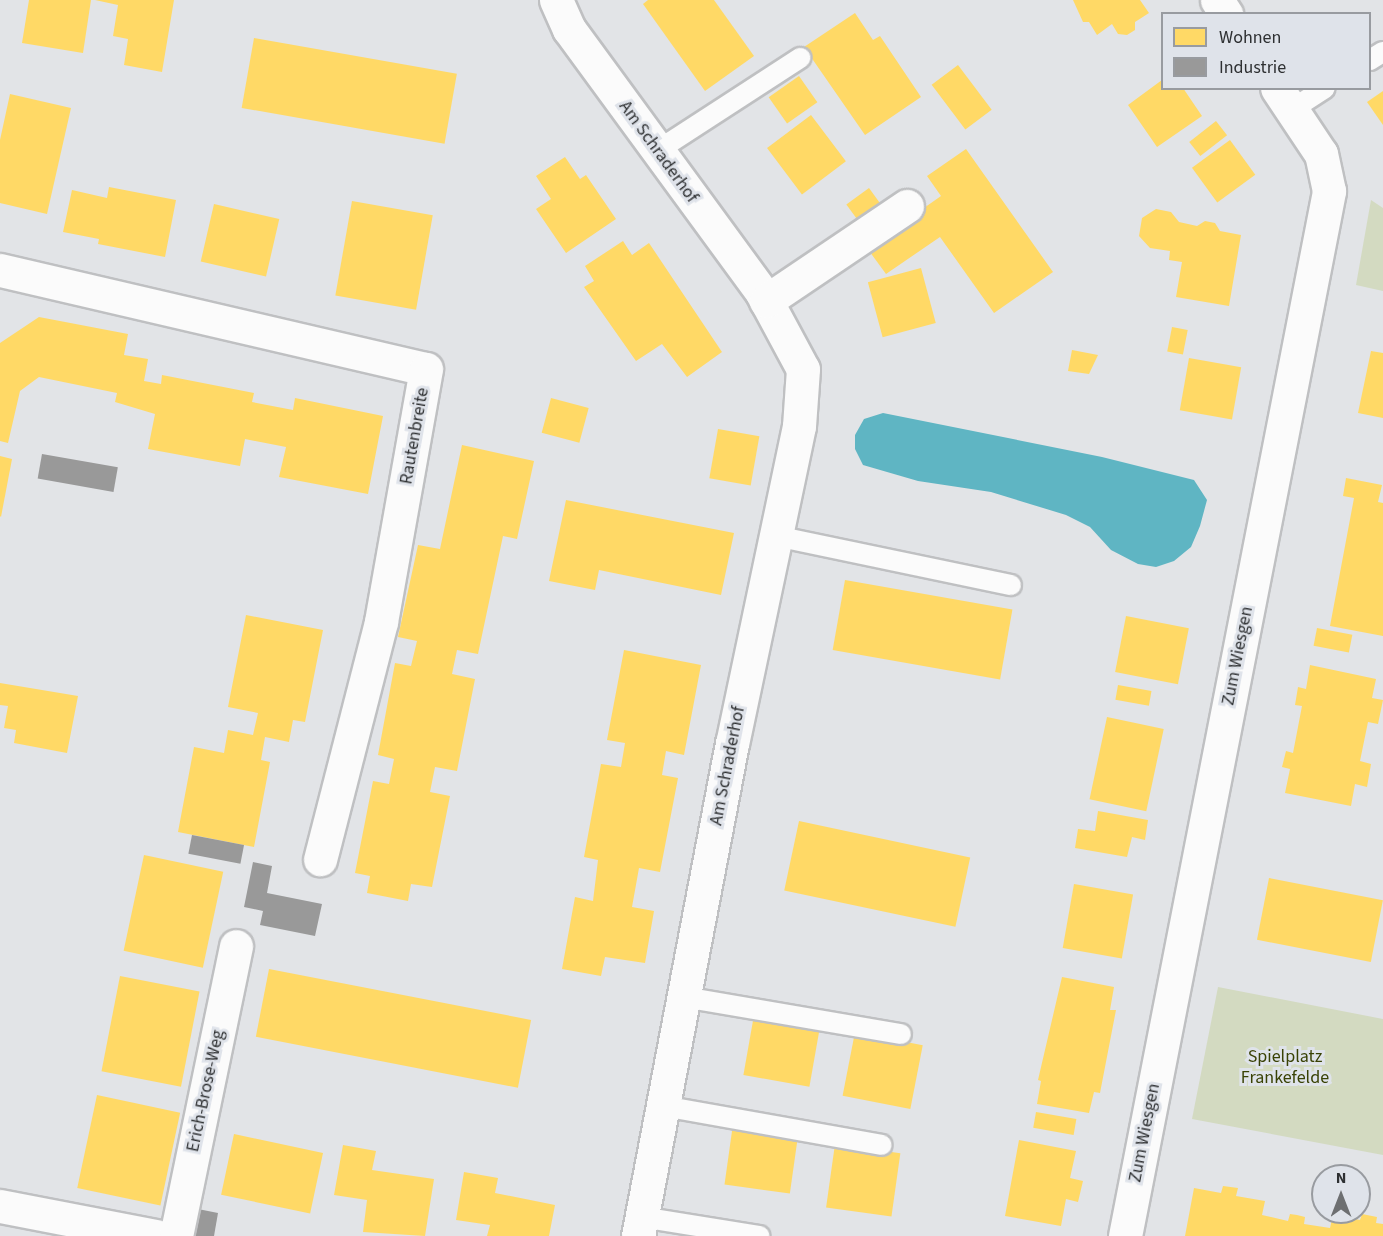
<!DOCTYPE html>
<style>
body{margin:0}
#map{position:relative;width:1383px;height:1236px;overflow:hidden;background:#e2e4e7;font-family:"Source Sans 3",sans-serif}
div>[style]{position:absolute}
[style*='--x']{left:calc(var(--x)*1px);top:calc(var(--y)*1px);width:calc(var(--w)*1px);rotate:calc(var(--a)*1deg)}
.green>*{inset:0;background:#d3dac1}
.water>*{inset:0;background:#5fb5c3}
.homes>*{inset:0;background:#ffd966;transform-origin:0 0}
.industry>*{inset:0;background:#999;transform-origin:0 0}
.roads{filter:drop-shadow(2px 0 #bfc0c2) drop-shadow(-2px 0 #bfc0c2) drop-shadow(0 2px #bfc0c2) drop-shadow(0 -2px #bfc0c2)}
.lane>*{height:20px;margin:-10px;padding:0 10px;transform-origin:10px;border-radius:10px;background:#fbfbfb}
.street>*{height:33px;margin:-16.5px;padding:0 16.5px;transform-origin:16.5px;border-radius:16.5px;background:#fbfbfb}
span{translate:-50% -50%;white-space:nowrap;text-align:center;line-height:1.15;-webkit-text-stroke:6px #dfe3ea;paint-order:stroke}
.street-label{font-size:18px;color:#2e3032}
.park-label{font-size:18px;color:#394205}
.legend{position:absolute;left:1161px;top:12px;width:210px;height:78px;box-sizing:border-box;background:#dfe3ea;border:2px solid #989ba0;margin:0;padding:8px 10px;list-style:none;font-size:18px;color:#2e3032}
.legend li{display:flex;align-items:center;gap:12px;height:30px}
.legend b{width:30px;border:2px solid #989ba0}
.north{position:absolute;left:1311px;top:1164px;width:60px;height:60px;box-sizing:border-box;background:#dfe3ea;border:2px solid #989ba0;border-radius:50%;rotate:0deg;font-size:16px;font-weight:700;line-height:24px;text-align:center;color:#2e3032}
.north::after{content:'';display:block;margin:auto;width:21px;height:27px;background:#6d6f71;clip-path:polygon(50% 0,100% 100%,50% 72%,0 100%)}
</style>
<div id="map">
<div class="green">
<i style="clip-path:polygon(1371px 200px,1383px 208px,1383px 291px,1356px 285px)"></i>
<i style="clip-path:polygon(1218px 987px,1383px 1019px,1383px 1155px,1192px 1119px)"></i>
</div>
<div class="water">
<i style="clip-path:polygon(883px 413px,1102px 457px,1194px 480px,1207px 500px,1200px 526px,1191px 547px,1174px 561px,1156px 567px,1138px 564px,1111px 550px,1090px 527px,1066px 515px,991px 492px,918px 481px,863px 465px,855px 449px,855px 435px,864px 419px)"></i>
</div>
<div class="homes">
<i style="clip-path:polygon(29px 0,91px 0,83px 53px,22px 43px)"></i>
<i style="clip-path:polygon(95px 0,174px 0,162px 72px,124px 65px,128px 39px,113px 36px,118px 5px)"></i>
<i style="clip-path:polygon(648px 0,714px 0,754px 56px,705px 91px,643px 4px)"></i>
<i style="clip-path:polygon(1073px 0,1140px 0,1149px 13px,1135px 22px,1135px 30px,1127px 35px,1118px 34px,1112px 24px,1097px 35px,1089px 22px,1083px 22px)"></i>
<i style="clip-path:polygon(855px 13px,873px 40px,880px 36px,921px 97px,865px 135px,804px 47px)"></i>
<i style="left:254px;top:38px;width:206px;height:71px;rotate:10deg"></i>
<i style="left:958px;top:65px;width:56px;height:33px;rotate:53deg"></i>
<i style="left:799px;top:76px;width:32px;height:37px;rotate:55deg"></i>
<i style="clip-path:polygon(1162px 80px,1162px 88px,1183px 88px,1202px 116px,1157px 147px,1128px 105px)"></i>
<i style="clip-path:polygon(1383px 91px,1383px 125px,1367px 102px)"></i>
<i style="clip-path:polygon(10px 94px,71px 108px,47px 214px,0 203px,0 140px)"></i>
<i style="left:811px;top:115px;width:58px;height:55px;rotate:53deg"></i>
<i style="left:1216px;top:121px;width:18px;height:34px;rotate:52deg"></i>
<i style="left:1230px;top:140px;width:43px;height:47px;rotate:54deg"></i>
<i style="clip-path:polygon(966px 149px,1053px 272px,994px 313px,940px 237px,886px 274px,867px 248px,941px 196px,927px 176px)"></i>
<i style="clip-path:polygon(565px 157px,580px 179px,586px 175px,616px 219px,566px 253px,536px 209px,551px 199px,536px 176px)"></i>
<i style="clip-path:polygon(109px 187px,176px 200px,165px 257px,98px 244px,99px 239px,63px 232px,72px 190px,107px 198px)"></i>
<i style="left:869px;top:188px;width:24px;height:28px;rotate:54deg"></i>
<i style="left:352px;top:201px;width:82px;height:96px;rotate:10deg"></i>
<i style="left:214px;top:204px;width:67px;height:59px;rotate:13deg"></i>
<i style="clip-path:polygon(1156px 209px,1171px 212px,1179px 222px,1197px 226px,1205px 221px,1215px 223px,1220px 231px,1241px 235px,1229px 306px,1176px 297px,1182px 262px,1169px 260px,1170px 251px,1150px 248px,1139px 236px,1142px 218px)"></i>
<i style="clip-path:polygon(623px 241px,632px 255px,649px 243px,722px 352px,687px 377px,662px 344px,636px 361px,584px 287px,594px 281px,585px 266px)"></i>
<i style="left:921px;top:268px;width:57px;height:55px;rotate:75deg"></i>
<i style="clip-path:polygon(39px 317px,128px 334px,124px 355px,148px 359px,144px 381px,161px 384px,162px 375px,254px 393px,252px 402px,293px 410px,295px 398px,383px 416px,368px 494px,279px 477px,286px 447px,245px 439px,240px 466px,148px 449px,155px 414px,115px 402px,117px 393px,39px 377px,20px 391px,8px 443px,0 441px,0 343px)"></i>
<i style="left:1172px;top:327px;width:16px;height:25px;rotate:11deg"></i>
<i style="clip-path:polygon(1072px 350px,1098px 355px,1089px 374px,1068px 371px)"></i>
<i style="clip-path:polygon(1371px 351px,1383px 353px,1383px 418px,1358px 413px)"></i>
<i style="left:1189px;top:358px;width:53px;height:53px;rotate:10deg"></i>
<i style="left:551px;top:398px;width:39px;height:36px;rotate:15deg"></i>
<i style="left:718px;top:429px;width:42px;height:50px;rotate:10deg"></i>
<i style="clip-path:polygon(462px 445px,534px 461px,517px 539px,503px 536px,478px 654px,457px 650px,452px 674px,475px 679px,457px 771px,435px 767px,430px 792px,450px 796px,432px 887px,411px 884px,408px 901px,367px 893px,370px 876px,355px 873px,373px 781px,389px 784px,394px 759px,378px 755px,395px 663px,411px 666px,417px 641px,398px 637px,418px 545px,440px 549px)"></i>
<i style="clip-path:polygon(0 456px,12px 459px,1px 517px,0 516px)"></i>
<i style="clip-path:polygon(1346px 478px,1382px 485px,1378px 502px,1383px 503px,1383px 636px,1330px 626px,1354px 498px,1343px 496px)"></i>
<i style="clip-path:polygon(566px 500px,734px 533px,721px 595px,599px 570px,595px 590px,549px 581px)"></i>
<i style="left:845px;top:580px;width:170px;height:71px;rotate:10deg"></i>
<i style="clip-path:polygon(246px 615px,323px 630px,305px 722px,293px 720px,289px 742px,265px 737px,261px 760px,270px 762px,254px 847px,178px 832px,194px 747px,224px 753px,228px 730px,253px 735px,258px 713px,228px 707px)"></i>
<i style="left:1126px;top:616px;width:64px;height:57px;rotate:11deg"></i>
<i style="left:1317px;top:628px;width:36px;height:18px;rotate:11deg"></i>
<i style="clip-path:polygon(624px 650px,701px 665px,684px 755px,666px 751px,662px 775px,678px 778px,660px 872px,639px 868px,632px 907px,654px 911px,645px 963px,605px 957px,601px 976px,562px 969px,575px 897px,593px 901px,598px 860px,584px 857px,601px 764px,621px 767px,625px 743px,607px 740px)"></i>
<i style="clip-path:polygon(1310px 665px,1376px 679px,1372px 698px,1383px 700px,1378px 724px,1368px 722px,1360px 761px,1371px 764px,1367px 787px,1355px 784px,1351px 806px,1285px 793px,1290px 769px,1282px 767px,1286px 751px,1293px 753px,1302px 706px,1295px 705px,1298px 687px,1306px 689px)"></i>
<i style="clip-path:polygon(0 683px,78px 696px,67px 753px,14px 743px,16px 730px,4px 728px,8px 706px,0 705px)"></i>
<i style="left:1118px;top:685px;width:34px;height:15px;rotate:10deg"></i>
<i style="left:1107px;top:717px;width:58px;height:84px;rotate:12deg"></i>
<i style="clip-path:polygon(1098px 811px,1148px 820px,1145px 840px,1132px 837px,1127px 857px,1075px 848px,1078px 829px,1095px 831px)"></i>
<i style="left:799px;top:821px;width:175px;height:71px;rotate:12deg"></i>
<i style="left:144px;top:855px;width:81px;height:98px;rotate:12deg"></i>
<i style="left:1269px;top:878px;width:116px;height:63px;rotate:11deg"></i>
<i style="left:1074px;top:884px;width:60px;height:65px;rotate:10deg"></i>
<i style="left:269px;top:969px;width:267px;height:69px;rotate:11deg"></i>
<i style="left:120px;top:976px;width:81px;height:97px;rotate:11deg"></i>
<i style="clip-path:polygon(1062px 977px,1114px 987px,1110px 1010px,1116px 1010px,1100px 1093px,1094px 1092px,1089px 1113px,1037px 1104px,1041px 1081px,1038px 1080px)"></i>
<i style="left:754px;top:1015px;width:67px;height:61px;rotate:10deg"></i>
<i style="left:855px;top:1032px;width:69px;height:65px;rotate:11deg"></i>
<i style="left:97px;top:1095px;width:85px;height:95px;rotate:12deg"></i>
<i style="left:1036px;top:1112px;width:41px;height:16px;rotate:10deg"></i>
<i style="left:733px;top:1124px;width:66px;height:61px;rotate:8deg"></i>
<i style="left:234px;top:1134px;width:91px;height:62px;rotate:12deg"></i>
<i style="clip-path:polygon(1019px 1140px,1076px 1151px,1070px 1178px,1083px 1181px,1078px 1202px,1066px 1199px,1061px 1226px,1005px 1216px)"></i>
<i style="left:835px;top:1144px;width:66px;height:64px;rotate:8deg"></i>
<i style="clip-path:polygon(343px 1145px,376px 1151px,372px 1170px,434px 1179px,425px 1236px,363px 1232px,367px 1200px,334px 1195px)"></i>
<i style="clip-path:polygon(464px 1172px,498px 1178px,495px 1193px,555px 1205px,549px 1236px,487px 1236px,490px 1225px,456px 1220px)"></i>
<i style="clip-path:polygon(1223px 1186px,1238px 1188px,1236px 1196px,1265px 1201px,1262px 1215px,1288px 1221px,1290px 1214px,1297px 1215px,1305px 1217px,1304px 1224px,1330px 1228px,1333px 1215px,1360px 1220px,1362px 1214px,1377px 1217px,1376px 1223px,1383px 1224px,1383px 1236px,1185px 1236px,1194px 1188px,1221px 1193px)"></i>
</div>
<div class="industry">
<i style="left:42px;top:454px;width:77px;height:25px;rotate:10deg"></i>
<i style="left:192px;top:835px;width:53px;height:19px;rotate:11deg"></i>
<i style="clip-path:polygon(253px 862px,272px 866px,267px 893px,322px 904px,315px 936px,260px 925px,263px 911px,244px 907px)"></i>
<i style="clip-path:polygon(198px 1209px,218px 1213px,214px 1236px,193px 1236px)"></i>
</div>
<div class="roads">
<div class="lane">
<i style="--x:1370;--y:60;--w:15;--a:-32"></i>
<i style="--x:1291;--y:110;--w:40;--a:-32.9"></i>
<i style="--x:657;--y:151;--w:171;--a:-33"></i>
<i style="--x:776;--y:536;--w:240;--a:11.8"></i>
<i style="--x:684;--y:997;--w:220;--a:9.7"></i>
<i style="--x:663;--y:1106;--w:222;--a:10.1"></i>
<i style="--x:641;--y:1217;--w:120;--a:9.1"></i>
</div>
<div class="street">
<i style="--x:556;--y:0;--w:32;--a:66"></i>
<i style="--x:569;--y:29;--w:327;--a:53.8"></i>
<i style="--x:762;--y:293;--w:86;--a:61.7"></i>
<i style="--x:803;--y:369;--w:57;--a:94"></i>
<i style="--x:799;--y:426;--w:324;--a:101.9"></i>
<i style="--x:732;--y:743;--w:502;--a:100.79"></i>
<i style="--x:1217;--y:0;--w:17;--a:57"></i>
<i style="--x:0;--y:270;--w:437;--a:13.1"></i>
<i style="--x:426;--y:369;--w:257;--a:100.1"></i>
<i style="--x:381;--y:622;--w:245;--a:104.4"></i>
<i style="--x:766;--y:301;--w:170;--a:-34"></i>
<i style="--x:0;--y:1206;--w:159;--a:10.9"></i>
<i style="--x:176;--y:1236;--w:296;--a:-78.3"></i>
<i style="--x:1125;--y:1236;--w:1065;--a:-78.95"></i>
<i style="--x:1329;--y:191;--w:38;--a:-102"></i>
<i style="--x:1321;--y:154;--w:79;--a:-123.7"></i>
</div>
</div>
<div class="street-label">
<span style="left:658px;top:152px;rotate:54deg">Am Schraderhof</span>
<span style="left:415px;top:436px;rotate:-80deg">Rautenbreite</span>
<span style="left:1238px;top:656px;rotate:-79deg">Zum Wiesgen</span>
<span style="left:728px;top:766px;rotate:-79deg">Am Schraderhof</span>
<span style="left:206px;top:1091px;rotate:-78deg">Erich-Brose-Weg</span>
<span style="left:1145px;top:1133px;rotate:-79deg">Zum Wiesgen</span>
</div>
<div class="park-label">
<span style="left:1285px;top:1068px">Spielplatz<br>Frankefelde</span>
</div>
<ul class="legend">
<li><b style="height:16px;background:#ffd966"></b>Wohnen</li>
<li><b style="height:16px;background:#999"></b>Industrie</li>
</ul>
<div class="north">N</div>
</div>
